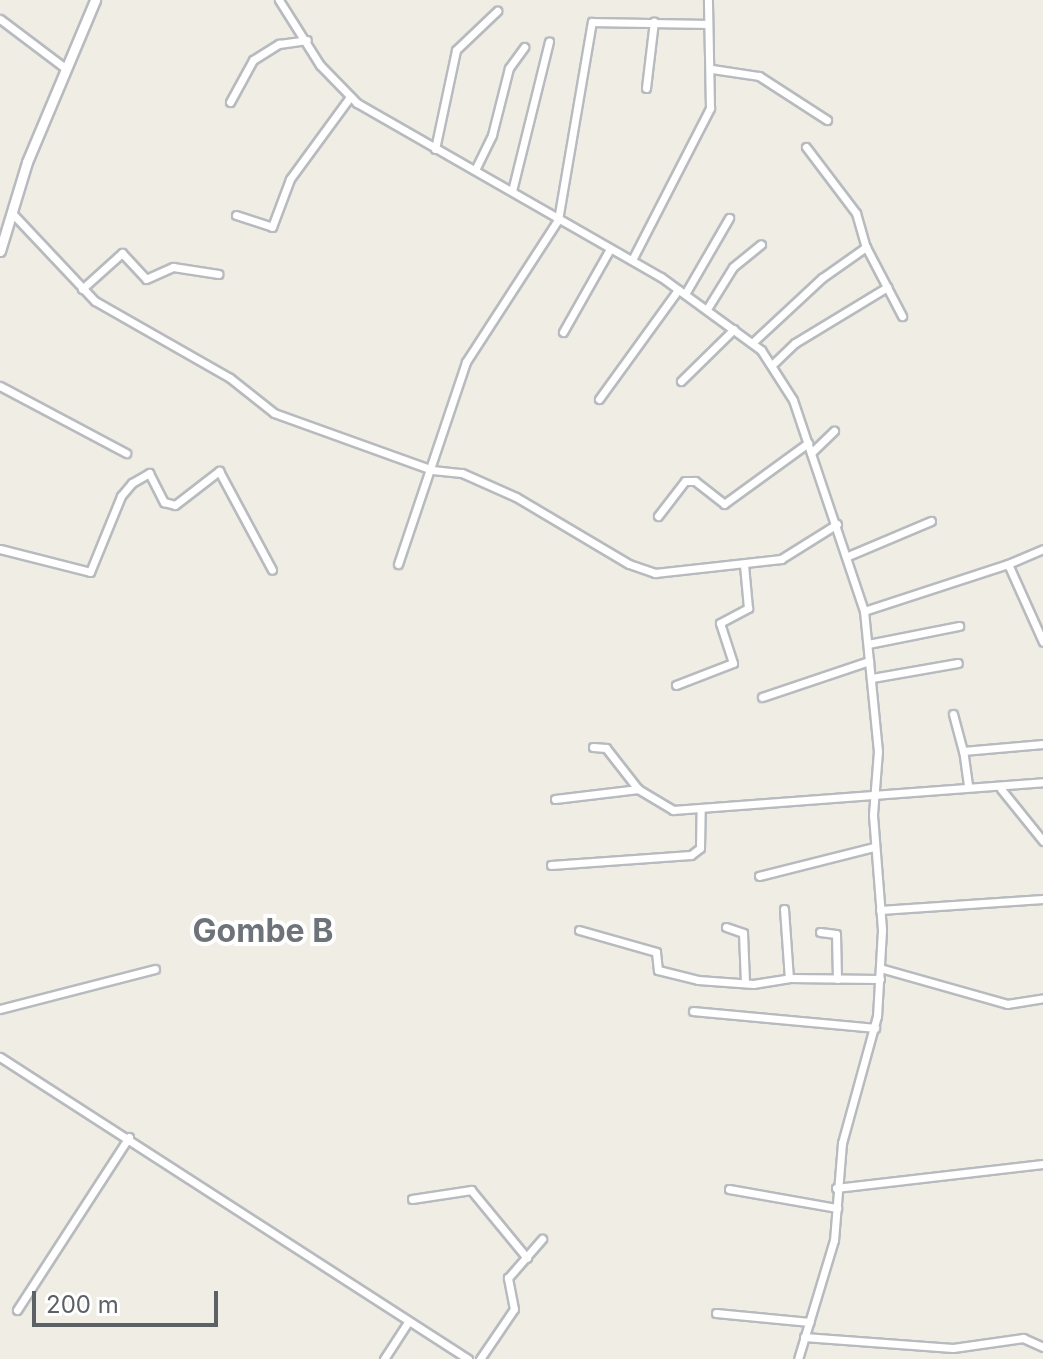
<!DOCTYPE html>
<style>
body{margin:0}
#map{position:relative;width:1043px;height:1359px;overflow:hidden;background:#f0ede4;font-family:Inter,sans-serif}
div>[style]{position:absolute}
[style*='--x']{left:calc(var(--x)*1px);top:calc(var(--y)*1px);width:calc(var(--w)*1px);rotate:calc(var(--a)*1deg)}
.roads{filter:drop-shadow(2px 0 #b7bbbf) drop-shadow(-2px 0 #b7bbbf) drop-shadow(0 2px #b7bbbf) drop-shadow(0 -2px #b7bbbf)}
.minor>*{height:7px;margin:-3.5px;padding:0 3.5px;transform-origin:3.5px;border-radius:3.5px;background:#fff}
.tertiary>*{height:9px;margin:-4.5px;padding:0 4.5px;transform-origin:4.5px;border-radius:4.5px;background:#fff}
span{translate:-50% -50%;white-space:nowrap;text-align:center;line-height:1.15;-webkit-text-stroke:8px #fff;paint-order:stroke}
.quarter-label{font-size:32px;color:#6d7378;font-weight:700}
.scale{position:absolute;left:32px;top:1291px;width:186px;height:36px;box-sizing:border-box;border:4px solid #5c6166;border-top:0;padding-left:10px;font-size:24px;line-height:28px;white-space:nowrap;color:#5c6166;-webkit-text-stroke:6px #fff;paint-order:stroke}
</style>
<div id="map">
<div class="roads">
<div class="minor">
<i style="--x:279;--y:0;--w:77;--a:57.8"></i>
<i style="--x:320;--y:65;--w:53;--a:45.8"></i>
<i style="--x:357;--y:103;--w:350;--a:29.8"></i>
<i style="--x:661;--y:277;--w:124;--a:36.1"></i>
<i style="--x:761;--y:350;--w:59;--a:57.4"></i>
<i style="--x:793;--y:400;--w:223;--a:71.4"></i>
<i style="--x:864;--y:611;--w:141;--a:84.3"></i>
<i style="--x:878;--y:751;--w:64;--a:94.5"></i>
<i style="--x:873;--y:815;--w:115;--a:85.5"></i>
<i style="--x:882;--y:930;--w:86;--a:93.3"></i>
<i style="--x:877;--y:1016;--w:132;--a:105.4"></i>
<i style="--x:842;--y:1143;--w:97;--a:94.7"></i>
<i style="--x:834;--y:1240;--w:124;--a:106.8"></i>
<i style="--x:0;--y:19;--w:81;--a:37"></i>
<i style="--x:712;--y:69;--w:48;--a:8.5"></i>
<i style="--x:759;--y:76;--w:81;--a:32.9"></i>
<i style="--x:646;--y:88;--w:67;--a:-83.2"></i>
<i style="--x:230;--y:102;--w:48;--a:-61.3"></i>
<i style="--x:253;--y:60;--w:31;--a:-32"></i>
<i style="--x:279;--y:44;--w:28;--a:-8"></i>
<i style="--x:806;--y:147;--w:83;--a:52.9"></i>
<i style="--x:856;--y:213;--w:35;--a:74"></i>
<i style="--x:866;--y:247;--w:78;--a:62.4"></i>
<i style="--x:435;--y:149;--w:101;--a:-78"></i>
<i style="--x:456;--y:50;--w:57;--a:-43.6"></i>
<i style="--x:475;--y:170;--w:39;--a:-64"></i>
<i style="--x:492;--y:135;--w:69;--a:-75.8"></i>
<i style="--x:509;--y:68;--w:26;--a:-54"></i>
<i style="--x:512;--y:191;--w:154;--a:-76.1"></i>
<i style="--x:12;--y:213;--w:121;--a:46.7"></i>
<i style="--x:95;--y:301;--w:155;--a:29.7"></i>
<i style="--x:230;--y:378;--w:56;--a:38.5"></i>
<i style="--x:274;--y:413;--w:168;--a:19.8"></i>
<i style="--x:432;--y:470;--w:30;--a:6"></i>
<i style="--x:462;--y:473;--w:59;--a:24"></i>
<i style="--x:516;--y:497;--w:131;--a:30.7"></i>
<i style="--x:629;--y:564;--w:28;--a:19"></i>
<i style="--x:655;--y:573;--w:127;--a:-6.3"></i>
<i style="--x:781;--y:559;--w:66;--a:-32"></i>
<i style="--x:236;--y:215;--w:38;--a:18"></i>
<i style="--x:272;--y:227;--w:51;--a:-69.4"></i>
<i style="--x:290;--y:179;--w:102;--a:-53.8"></i>
<i style="--x:632;--y:260;--w:171;--a:-62.8"></i>
<i style="--x:710;--y:108;--w:108;--a:-91.1"></i>
<i style="--x:82;--y:289;--w:54;--a:-42"></i>
<i style="--x:122;--y:253;--w:35;--a:47"></i>
<i style="--x:146;--y:279;--w:30;--a:-24"></i>
<i style="--x:173;--y:267;--w:46;--a:8.8"></i>
<i style="--x:685;--y:294;--w:88;--a:-59.9"></i>
<i style="--x:707;--y:309;--w:49;--a:-58.2"></i>
<i style="--x:733;--y:267;--w:36;--a:-39"></i>
<i style="--x:563;--y:332;--w:95;--a:-60.5"></i>
<i style="--x:752;--y:343;--w:96;--a:-42.9"></i>
<i style="--x:822;--y:278;--w:54;--a:-35.2"></i>
<i style="--x:773;--y:364;--w:30;--a:-44"></i>
<i style="--x:795;--y:343;--w:108;--a:-31.3"></i>
<i style="--x:681;--y:381;--w:74;--a:-44.5"></i>
<i style="--x:0;--y:386;--w:143;--a:28"></i>
<i style="--x:599;--y:399;--w:135;--a:-54.1"></i>
<i style="--x:811;--y:453;--w:32;--a:-44"></i>
<i style="--x:658;--y:516;--w:44;--a:-52.4"></i>
<i style="--x:685;--y:481;--w:10;--a:0"></i>
<i style="--x:695;--y:481;--w:37;--a:38"></i>
<i style="--x:724;--y:504;--w:104;--a:-36"></i>
<i style="--x:0;--y:549;--w:93;--a:14.3"></i>
<i style="--x:90;--y:572;--w:82;--a:-67.8"></i>
<i style="--x:121;--y:496;--w:17;--a:-50"></i>
<i style="--x:132;--y:483;--w:20;--a:-30"></i>
<i style="--x:149;--y:473;--w:33;--a:63"></i>
<i style="--x:164;--y:502;--w:11;--a:15"></i>
<i style="--x:175;--y:505;--w:56;--a:-37.7"></i>
<i style="--x:219;--y:471;--w:112;--a:61.8"></i>
<i style="--x:848;--y:556;--w:90;--a:-22.9"></i>
<i style="--x:398;--y:564;--w:213;--a:-71.4"></i>
<i style="--x:466;--y:362;--w:169;--a:-57.1"></i>
<i style="--x:558;--y:220;--w:201;--a:-80.3"></i>
<i style="--x:592;--y:22;--w:115;--a:1"></i>
<i style="--x:1008;--y:564;--w:38;--a:-23"></i>
<i style="--x:864;--y:611;--w:151;--a:-18.1"></i>
<i style="--x:1008;--y:564;--w:85;--a:65.8"></i>
<i style="--x:868;--y:644;--w:93;--a:-11.2"></i>
<i style="--x:872;--y:678;--w:87;--a:-9.9"></i>
<i style="--x:676;--y:685;--w:61;--a:-21.1"></i>
<i style="--x:733;--y:663;--w:42;--a:-108"></i>
<i style="--x:720;--y:623;--w:32;--a:-28"></i>
<i style="--x:748;--y:608;--w:43;--a:-95.3"></i>
<i style="--x:762;--y:697;--w:113;--a:-18.6"></i>
<i style="--x:953;--y:714;--w:38;--a:75"></i>
<i style="--x:593;--y:747;--w:13;--a:4"></i>
<i style="--x:606;--y:748;--w:52;--a:52"></i>
<i style="--x:638;--y:789;--w:41;--a:31"></i>
<i style="--x:673;--y:810;--w:371;--a:-4.3"></i>
<i style="--x:968;--y:785;--w:34;--a:-98"></i>
<i style="--x:963;--y:751;--w:80;--a:-5"></i>
<i style="--x:1001;--y:789;--w:67;--a:51.1"></i>
<i style="--x:555;--y:799;--w:84;--a:-6.9"></i>
<i style="--x:551;--y:865;--w:140;--a:-4.1"></i>
<i style="--x:691;--y:855;--w:11;--a:-38"></i>
<i style="--x:700;--y:848;--w:39;--a:-89"></i>
<i style="--x:759;--y:876;--w:119;--a:-14.2"></i>
<i style="--x:784;--y:909;--w:69;--a:85.9"></i>
<i style="--x:880;--y:910;--w:163;--a:-3.9"></i>
<i style="--x:726;--y:927;--w:18;--a:19"></i>
<i style="--x:743;--y:933;--w:50;--a:87.7"></i>
<i style="--x:579;--y:930;--w:80;--a:15.9"></i>
<i style="--x:656;--y:952;--w:18;--a:84"></i>
<i style="--x:658;--y:970;--w:41;--a:14"></i>
<i style="--x:698;--y:980;--w:55;--a:4.2"></i>
<i style="--x:753;--y:984;--w:36;--a:-9"></i>
<i style="--x:789;--y:978;--w:91;--a:0.6"></i>
<i style="--x:820;--y:932;--w:16;--a:7"></i>
<i style="--x:836;--y:934;--w:45;--a:88.7"></i>
<i style="--x:880;--y:968;--w:132;--a:15.8"></i>
<i style="--x:1007;--y:1004;--w:36;--a:-9"></i>
<i style="--x:0;--y:1009;--w:160;--a:-14.5"></i>
<i style="--x:693;--y:1011;--w:183;--a:5.3"></i>
<i style="--x:0;--y:1057;--w:557;--a:32.83"></i>
<i style="--x:836;--y:1188;--w:208;--a:-6.6"></i>
<i style="--x:729;--y:1189;--w:110;--a:10"></i>
<i style="--x:412;--y:1199;--w:60;--a:-8.7"></i>
<i style="--x:471;--y:1190;--w:88;--a:50.5"></i>
<i style="--x:17;--y:1310;--w:206;--a:-57.1"></i>
<i style="--x:716;--y:1313;--w:94;--a:5.5"></i>
<i style="--x:804;--y:1337;--w:149;--a:4.2"></i>
<i style="--x:953;--y:1348;--w:71;--a:-8.1"></i>
<i style="--x:1023;--y:1338;--w:22;--a:24"></i>
<i style="--x:384;--y:1359;--w:44;--a:-57"></i>
<i style="--x:480;--y:1359;--w:60;--a:-55.8"></i>
<i style="--x:514;--y:1309;--w:32;--a:-101"></i>
<i style="--x:508;--y:1278;--w:52;--a:-48.9"></i>
</div>
<div class="tertiary">
<i style="--x:0;--y:251;--w:93;--a:-73.1"></i>
<i style="--x:27;--y:162;--w:176;--a:-67.2"></i>
</div>
</div>
<div class="quarter-label">
<span style="left:263px;top:931px">Gombe B</span>
</div>
<div class="scale">200 m</div>
</div>
